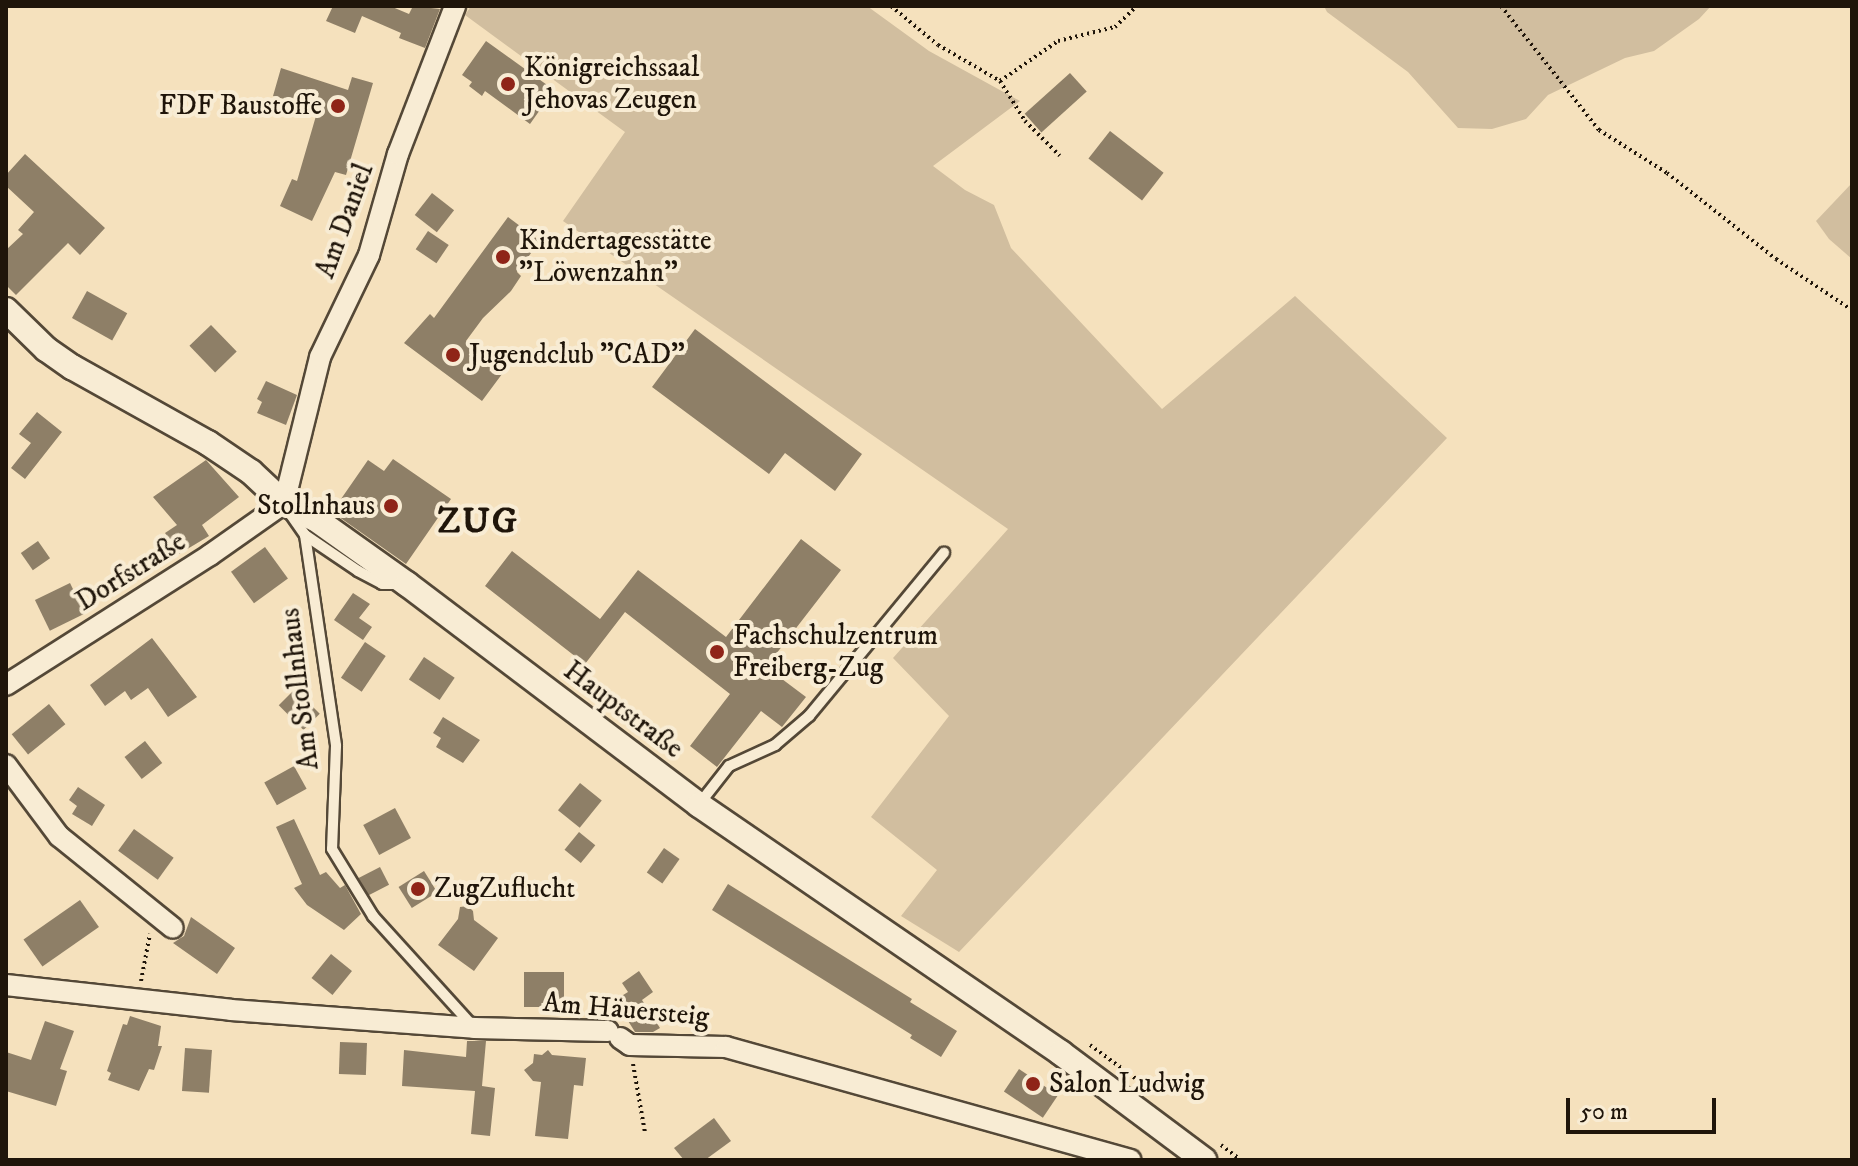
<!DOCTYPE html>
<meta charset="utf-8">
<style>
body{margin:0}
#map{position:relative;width:1858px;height:1166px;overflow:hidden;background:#f5e1bd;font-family:"IM FELL DW Pica",serif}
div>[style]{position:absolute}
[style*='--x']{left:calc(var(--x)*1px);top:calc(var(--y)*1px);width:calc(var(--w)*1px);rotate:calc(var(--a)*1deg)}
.green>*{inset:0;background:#d1be9f}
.building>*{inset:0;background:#8e7f67;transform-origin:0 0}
.path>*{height:4px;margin-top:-2px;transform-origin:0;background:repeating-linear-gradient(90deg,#1f150a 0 2px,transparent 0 6px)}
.roads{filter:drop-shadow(2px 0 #544837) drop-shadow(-2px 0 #544837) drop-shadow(0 2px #544837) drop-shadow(0 -2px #544837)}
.service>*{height:10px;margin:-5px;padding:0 5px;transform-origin:5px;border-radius:5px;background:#f8ecd4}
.minor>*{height:20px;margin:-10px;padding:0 10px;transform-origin:10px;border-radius:10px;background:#f8ecd4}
.tertiary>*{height:24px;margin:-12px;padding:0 12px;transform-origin:12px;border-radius:12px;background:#f8ecd4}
.dots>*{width:22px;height:22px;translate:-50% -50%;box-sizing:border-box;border:4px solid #f8ecd4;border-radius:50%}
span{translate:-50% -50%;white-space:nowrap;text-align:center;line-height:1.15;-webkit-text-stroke:8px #f8ecd4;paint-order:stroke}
.poi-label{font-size:28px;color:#1f150a}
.left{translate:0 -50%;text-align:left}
.right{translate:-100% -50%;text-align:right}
.street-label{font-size:28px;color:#1f150a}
.district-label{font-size:36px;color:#1f150a;font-weight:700;letter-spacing:2px}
.frame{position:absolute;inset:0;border:8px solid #1f150a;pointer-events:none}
.scale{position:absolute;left:1566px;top:1098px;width:150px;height:36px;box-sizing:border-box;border:4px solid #1f150a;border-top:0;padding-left:10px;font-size:24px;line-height:28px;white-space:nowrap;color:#1f150a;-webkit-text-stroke:6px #f8ecd4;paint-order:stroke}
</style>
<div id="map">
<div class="green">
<i style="clip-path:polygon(471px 6px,867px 6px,929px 51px,1020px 101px,933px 166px,965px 190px,994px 205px,1011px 248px,1162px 409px,1295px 296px,1447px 438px,959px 952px,901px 916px,937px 870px,871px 817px,949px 716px,893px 658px,1008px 529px,563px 221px,625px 132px,465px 15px)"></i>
<i style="clip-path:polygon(1324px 6px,1711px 6px,1699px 19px,1654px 51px,1625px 58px,1548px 95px,1526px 119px,1492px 129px,1458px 128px,1408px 72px,1327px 12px)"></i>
<i style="clip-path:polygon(1852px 183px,1852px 259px,1829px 239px,1816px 221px)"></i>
</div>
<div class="building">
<i style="clip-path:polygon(333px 6px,390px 6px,409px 14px,413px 6px,440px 9px,425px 48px,399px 38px,401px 33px,362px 16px,355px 33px,326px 21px)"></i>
<i style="clip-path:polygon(486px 41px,554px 90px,530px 124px,485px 91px,482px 96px,469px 86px,472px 82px,462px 75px)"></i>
<i style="clip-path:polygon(281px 68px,348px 90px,352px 77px,373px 83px,346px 175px,335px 172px,312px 221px,280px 206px,292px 179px,297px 181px,318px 109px,273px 96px)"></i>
<i style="left:1070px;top:73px;width:25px;height:61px;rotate:48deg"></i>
<i style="left:1110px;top:131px;width:68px;height:35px;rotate:38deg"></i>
<i style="clip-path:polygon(25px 154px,105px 228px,80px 255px,68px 243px,16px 295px,6px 285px,6px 250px,23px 234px,18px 230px,34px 212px,6px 186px,6px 175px)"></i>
<i style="left:432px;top:193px;width:28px;height:28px;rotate:38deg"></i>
<i style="clip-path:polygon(508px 217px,540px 241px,517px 272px,521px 276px,511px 291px,483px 318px,466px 341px,505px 370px,482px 401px,404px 343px,430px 314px,434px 318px)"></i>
<i style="left:428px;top:231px;width:25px;height:22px;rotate:34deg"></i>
<i style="left:87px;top:291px;width:46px;height:31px;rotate:29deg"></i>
<i style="left:211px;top:325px;width:37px;height:30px;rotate:46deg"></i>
<i style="clip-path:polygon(695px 329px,862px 454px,835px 491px,785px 453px,769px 474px,652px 387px)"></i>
<i style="clip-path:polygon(266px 381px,297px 395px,286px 425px,257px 413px,262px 402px,257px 399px)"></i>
<i style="clip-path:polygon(37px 412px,62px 432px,25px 479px,11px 468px,31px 443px,19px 434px)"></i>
<i style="clip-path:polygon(393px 459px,451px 499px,406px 564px,332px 512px,368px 460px,384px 471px)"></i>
<i style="clip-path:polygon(206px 460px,239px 497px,202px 525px,209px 536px,179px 554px,165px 533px,177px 525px,153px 497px)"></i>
<i style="clip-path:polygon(801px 539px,841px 570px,766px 667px,806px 697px,782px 727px,761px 711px,717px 767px,690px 746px,730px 694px,625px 612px,585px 664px,485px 586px,512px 551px,600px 619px,638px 570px,726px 637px)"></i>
<i style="left:38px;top:541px;width:21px;height:21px;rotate:55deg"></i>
<i style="left:265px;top:547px;width:39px;height:42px;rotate:54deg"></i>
<i style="left:70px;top:583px;width:34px;height:39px;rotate:64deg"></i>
<i style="clip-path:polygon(353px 593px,370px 604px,359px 618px,372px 627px,363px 640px,334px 620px)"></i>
<i style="clip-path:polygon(152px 638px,197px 697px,168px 717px,148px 688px,131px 700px,125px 691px,105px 706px,90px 685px)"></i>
<i style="left:365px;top:642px;width:25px;height:43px;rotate:34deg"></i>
<i style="left:424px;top:657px;width:37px;height:27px;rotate:34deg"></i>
<i style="left:295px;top:689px;width:35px;height:23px;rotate:45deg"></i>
<i style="left:49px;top:704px;width:26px;height:48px;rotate:51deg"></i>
<i style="clip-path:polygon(443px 717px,480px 740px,463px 763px,436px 747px,441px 738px,433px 733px)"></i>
<i style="left:145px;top:741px;width:28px;height:26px;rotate:52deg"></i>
<i style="left:294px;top:766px;width:26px;height:34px;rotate:61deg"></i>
<i style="left:580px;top:783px;width:28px;height:35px;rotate:39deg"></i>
<i style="clip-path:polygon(78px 787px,105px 805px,92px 826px,72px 814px,77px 806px,69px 800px)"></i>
<i style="left:395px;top:808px;width:34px;height:36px;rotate:62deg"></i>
<i style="clip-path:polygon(294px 819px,320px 875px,326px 872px,340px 888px,345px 885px,361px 914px,344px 930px,307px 905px,294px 888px,302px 884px,276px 827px)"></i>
<i style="left:134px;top:829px;width:49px;height:27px;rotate:36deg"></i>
<i style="left:579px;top:832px;width:21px;height:23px;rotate:39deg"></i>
<i style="left:664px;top:848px;width:19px;height:30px;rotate:35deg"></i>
<i style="left:380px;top:867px;width:20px;height:24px;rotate:63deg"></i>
<i style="left:424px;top:871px;width:25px;height:30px;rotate:58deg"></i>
<i style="clip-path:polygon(728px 884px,912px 999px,910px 1002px,957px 1031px,941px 1057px,910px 1038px,912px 1035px,712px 910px)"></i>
<i style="left:80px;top:900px;width:33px;height:69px;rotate:55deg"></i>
<i style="clip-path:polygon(468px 906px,473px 911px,474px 920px,498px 938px,474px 971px,438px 945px,458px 919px,460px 907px)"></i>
<i style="clip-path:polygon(191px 917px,235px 948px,217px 974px,173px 943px,184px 936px)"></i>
<i style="left:331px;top:954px;width:27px;height:31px;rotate:39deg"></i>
<i style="clip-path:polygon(639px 971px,653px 992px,642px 1000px,660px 1028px,653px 1032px,635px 1032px,615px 1000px,628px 992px,622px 983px)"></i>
<i style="left:524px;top:972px;width:40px;height:35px"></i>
<i style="clip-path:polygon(130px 1016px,161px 1026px,158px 1046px,162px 1046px,154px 1070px,149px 1069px,139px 1091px,108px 1080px,111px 1073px,107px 1071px,123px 1024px,127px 1025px)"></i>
<i style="clip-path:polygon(45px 1021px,74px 1031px,60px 1069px,67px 1071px,56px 1106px,6px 1091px,6px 1052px,31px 1060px)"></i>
<i style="clip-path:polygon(467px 1041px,486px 1041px,482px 1086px,495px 1088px,490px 1136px,471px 1134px,475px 1091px,402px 1086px,404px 1050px,466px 1057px)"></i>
<i style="left:340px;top:1042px;width:27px;height:32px;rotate:2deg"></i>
<i style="left:185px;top:1048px;width:27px;height:43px;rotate:4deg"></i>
<i style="clip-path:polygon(548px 1050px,552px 1055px,586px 1058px,583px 1086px,574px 1085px,568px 1139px,535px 1136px,541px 1082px,533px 1081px,524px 1070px,533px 1063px,534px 1054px,542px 1055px)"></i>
<i style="left:1019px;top:1069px;width:47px;height:27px;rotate:34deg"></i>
<i style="clip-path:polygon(714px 1118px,731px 1141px,705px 1160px,684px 1160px,674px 1148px)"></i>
</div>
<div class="path">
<i style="--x:891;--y:6;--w:61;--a:39.7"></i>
<i style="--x:938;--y:45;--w:72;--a:30.1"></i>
<i style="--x:1000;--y:81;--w:47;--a:58"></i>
<i style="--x:1025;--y:121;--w:49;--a:45"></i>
<i style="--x:1501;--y:6;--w:158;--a:51.7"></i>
<i style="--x:1599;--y:130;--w:80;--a:32.3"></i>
<i style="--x:1667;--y:173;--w:139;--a:38.3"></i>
<i style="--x:1776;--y:259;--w:92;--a:33.9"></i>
<i style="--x:1000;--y:81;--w:70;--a:-34.6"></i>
<i style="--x:1058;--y:41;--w:59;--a:-13.8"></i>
<i style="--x:1115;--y:27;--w:30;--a:-44"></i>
<i style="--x:141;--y:981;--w:48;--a:-79.2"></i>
<i style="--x:1090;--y:1045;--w:56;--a:36.3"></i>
<i style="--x:633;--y:1064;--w:70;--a:80.1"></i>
<i style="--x:1221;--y:1145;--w:25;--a:37"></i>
</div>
<div class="roads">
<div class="service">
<i style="--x:291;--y:515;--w:24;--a:55"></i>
<i style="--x:305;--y:535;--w:64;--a:34.2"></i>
<i style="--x:358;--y:571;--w:27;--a:28"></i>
<i style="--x:382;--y:584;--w:16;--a:0"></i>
<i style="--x:305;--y:535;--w:213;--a:81.6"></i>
<i style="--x:336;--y:746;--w:103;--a:92.2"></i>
<i style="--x:332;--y:849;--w:79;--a:58.5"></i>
<i style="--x:373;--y:916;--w:147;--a:47.8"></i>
<i style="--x:700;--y:803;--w:47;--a:-51.9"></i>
<i style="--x:729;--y:766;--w:51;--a:-24.5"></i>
<i style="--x:775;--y:745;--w:45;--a:-40.5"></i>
<i style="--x:809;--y:716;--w:212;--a:-50.4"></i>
</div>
<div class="minor">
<i style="--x:6;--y:685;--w:242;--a:-32.5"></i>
<i style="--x:210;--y:555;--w:90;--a:-35.1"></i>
<i style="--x:284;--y:503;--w:150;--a:-76.1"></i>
<i style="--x:320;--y:357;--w:113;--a:-64.3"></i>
<i style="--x:369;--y:255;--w:105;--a:-74"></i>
<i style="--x:398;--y:154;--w:159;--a:-68.9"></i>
<i style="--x:6;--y:765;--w:89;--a:53.3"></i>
<i style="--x:59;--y:836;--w:146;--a:38.9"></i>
<i style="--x:6;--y:985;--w:226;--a:6.3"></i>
<i style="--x:231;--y:1010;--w:244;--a:4.2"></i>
<i style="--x:474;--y:1028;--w:134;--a:1.3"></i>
<i style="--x:620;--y:1038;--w:12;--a:35"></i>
<i style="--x:630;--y:1045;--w:96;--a:1.2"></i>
<i style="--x:726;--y:1047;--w:420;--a:15.6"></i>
</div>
<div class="tertiary">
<i style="--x:6;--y:310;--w:56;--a:44.3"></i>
<i style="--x:46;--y:349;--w:32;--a:35"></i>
<i style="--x:72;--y:367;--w:156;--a:29.2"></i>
<i style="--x:208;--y:443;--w:52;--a:34"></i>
<i style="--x:251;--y:472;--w:45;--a:43.2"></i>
<i style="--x:284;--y:503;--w:34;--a:27"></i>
<i style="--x:314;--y:518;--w:114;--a:35.4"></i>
<i style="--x:407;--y:584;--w:366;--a:37.1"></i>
<i style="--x:699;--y:805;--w:439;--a:34.4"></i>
<i style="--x:1061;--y:1053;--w:179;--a:36.8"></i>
</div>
</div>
<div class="dots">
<i style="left:508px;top:84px;background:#8f2418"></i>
<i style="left:338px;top:106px;background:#8f2418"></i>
<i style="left:503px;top:257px;background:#8f2418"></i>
<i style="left:453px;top:355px;background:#8f2418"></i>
<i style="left:391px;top:506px;background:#8f2418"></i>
<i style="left:717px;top:652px;background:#8f2418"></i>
<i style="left:418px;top:889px;background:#8f2418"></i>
<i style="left:1033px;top:1084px;background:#8f2418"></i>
</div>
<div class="poi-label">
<span class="left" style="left:524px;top:84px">Königreichssaal<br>Jehovas Zeugen</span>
<span class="right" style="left:322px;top:106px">FDF Baustoffe</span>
<span class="left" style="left:519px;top:257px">Kindertagesstätte<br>"Löwenzahn"</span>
<span class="left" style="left:469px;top:355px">Jugendclub "CAD"</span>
<span class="right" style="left:375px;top:506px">Stollnhaus</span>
<span class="left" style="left:733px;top:652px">Fachschulzentrum<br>Freiberg-Zug</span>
<span class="left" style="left:434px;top:889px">ZugZuflucht</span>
<span class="left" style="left:1049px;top:1084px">Salon Ludwig</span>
</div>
<div class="street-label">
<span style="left:345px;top:221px;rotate:-70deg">Am Daniel</span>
<span style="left:131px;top:572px;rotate:-32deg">Dorfstraße</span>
<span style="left:300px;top:689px;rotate:-97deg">Am Stollnhaus</span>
<span style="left:623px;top:710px;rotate:37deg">Hauptstraße</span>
<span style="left:626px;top:1010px;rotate:5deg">Am Häuersteig</span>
</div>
<div class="district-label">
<span style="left:478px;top:522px">ZUG</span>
</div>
<div class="frame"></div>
<div class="scale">50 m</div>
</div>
